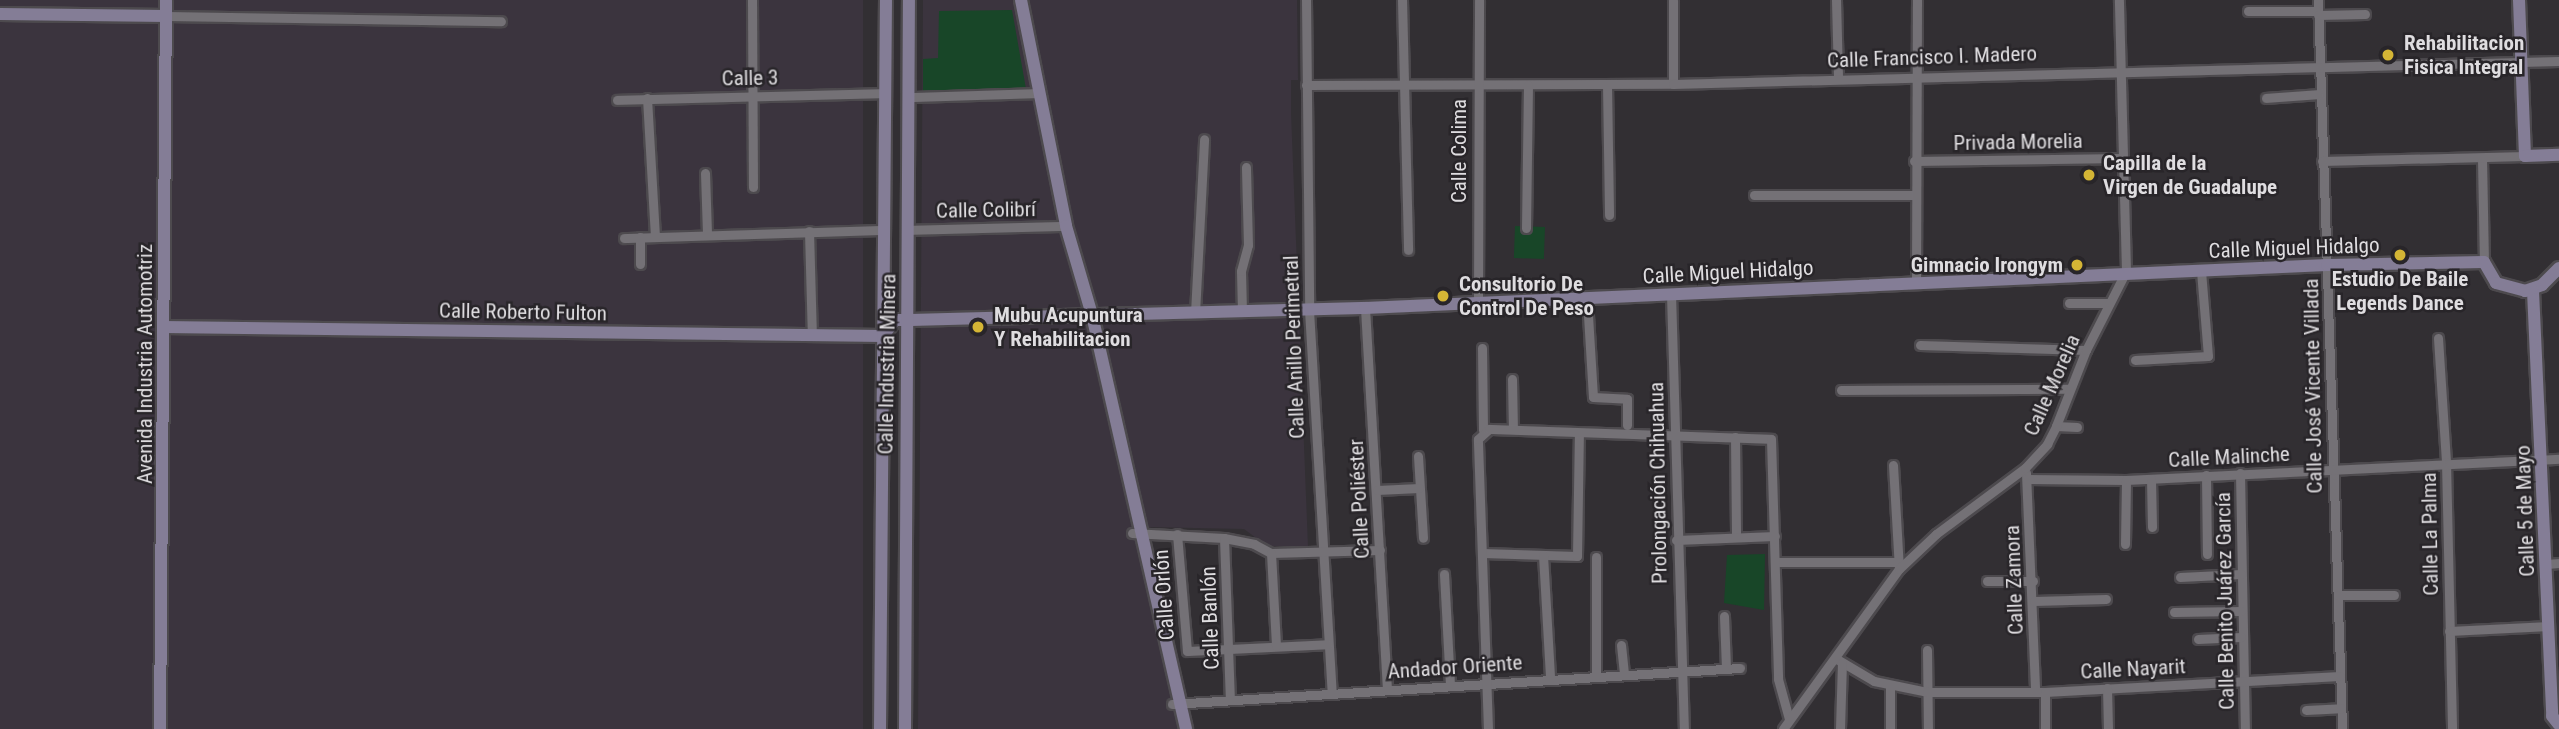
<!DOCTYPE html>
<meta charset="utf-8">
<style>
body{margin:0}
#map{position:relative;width:2559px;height:729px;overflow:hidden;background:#322f33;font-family:"Roboto Condensed",sans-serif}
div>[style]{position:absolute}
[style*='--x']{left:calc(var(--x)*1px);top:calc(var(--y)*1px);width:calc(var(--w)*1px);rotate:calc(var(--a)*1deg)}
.built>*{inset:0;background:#3b343e;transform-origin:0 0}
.green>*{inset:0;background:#184628;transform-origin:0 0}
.roads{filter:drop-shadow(2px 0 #4d4a4e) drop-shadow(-2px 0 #4d4a4e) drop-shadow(0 2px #4d4a4e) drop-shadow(0 -2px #4d4a4e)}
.street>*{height:9px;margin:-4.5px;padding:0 4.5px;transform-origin:4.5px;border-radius:4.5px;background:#747176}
.secondary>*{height:12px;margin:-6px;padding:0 6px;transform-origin:6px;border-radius:6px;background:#847d96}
.dots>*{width:19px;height:19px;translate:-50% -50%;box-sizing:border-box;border:4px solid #282529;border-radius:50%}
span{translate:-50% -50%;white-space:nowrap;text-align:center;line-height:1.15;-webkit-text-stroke:5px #282529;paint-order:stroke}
.poi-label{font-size:21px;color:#dfdde0;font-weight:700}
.left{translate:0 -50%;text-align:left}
.right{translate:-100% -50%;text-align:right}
.street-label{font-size:21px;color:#dfdde0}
</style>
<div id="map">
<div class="built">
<i style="left:0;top:0;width:863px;height:729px"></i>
<i style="clip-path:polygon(923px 0,1297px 0,1298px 80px,1291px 80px,1291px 113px,1308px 547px,1267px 546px,1244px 529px,1146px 527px,1182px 729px,918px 729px)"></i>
</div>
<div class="green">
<i style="clip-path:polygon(1012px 10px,1026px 89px,923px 95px,923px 59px,938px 58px,939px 11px)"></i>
<i style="left:1515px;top:226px;width:30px;height:32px;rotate:2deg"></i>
<i style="clip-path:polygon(1765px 554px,1764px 610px,1724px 603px,1727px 555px)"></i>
</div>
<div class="roads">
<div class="street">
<i style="--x:752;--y:0;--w:187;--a:89.7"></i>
<i style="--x:1306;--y:0;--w:310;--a:89.4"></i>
<i style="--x:1309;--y:310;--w:383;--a:86.6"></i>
<i style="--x:1402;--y:0;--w:250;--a:88.6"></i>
<i style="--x:1836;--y:0;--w:77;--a:88.5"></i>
<i style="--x:2318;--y:0;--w:729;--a:88.11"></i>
<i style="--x:2248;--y:11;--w:70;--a:0"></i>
<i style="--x:2318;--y:15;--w:47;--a:-1.2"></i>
<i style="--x:166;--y:16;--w:335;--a:0.9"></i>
<i style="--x:1607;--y:84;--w:131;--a:89.1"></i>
<i style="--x:1673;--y:84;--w:84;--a:-90"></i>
<i style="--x:1306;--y:85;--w:367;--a:-0.2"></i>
<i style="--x:1673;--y:84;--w:886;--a:-1.49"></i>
<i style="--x:910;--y:97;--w:126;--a:-1.8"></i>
<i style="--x:647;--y:98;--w:138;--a:86.7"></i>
<i style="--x:2266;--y:98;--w:53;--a:-4.3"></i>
<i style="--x:617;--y:100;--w:267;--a:-1.5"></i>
<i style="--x:2482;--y:159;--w:103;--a:88.9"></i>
<i style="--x:1914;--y:161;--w:209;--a:-0.8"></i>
<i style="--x:2322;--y:161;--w:203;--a:-1.4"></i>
<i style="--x:705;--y:173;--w:61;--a:88.1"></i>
<i style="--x:1754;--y:195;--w:159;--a:0"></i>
<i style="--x:1526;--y:228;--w:143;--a:-89.2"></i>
<i style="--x:908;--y:230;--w:158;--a:-1.5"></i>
<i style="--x:809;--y:231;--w:105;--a:88.4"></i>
<i style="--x:640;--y:237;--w:27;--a:90"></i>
<i style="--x:624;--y:238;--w:260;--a:-1.8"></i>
<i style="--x:1916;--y:284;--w:284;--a:-89.8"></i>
<i style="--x:1671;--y:294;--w:435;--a:88.3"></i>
<i style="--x:1587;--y:299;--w:98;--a:86.5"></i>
<i style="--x:1593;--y:397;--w:34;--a:3"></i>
<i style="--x:1627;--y:399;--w:26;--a:90"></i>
<i style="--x:1478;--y:302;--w:302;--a:-89.8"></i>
<i style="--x:2069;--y:303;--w:40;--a:0"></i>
<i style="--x:1365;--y:308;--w:381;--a:86.7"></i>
<i style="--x:1242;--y:312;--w:41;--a:-91.4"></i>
<i style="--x:1241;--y:271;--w:27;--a:-75"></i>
<i style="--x:1248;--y:245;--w:78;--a:-91.5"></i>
<i style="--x:1195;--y:313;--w:174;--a:-87"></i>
<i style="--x:2438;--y:338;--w:124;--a:86.3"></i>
<i style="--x:2446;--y:462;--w:267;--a:88.7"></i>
<i style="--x:1920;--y:345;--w:166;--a:1.7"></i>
<i style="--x:1482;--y:348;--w:82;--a:89.3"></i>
<i style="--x:2135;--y:360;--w:73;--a:-3.1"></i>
<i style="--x:2208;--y:356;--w:85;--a:-94.7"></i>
<i style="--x:1512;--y:379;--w:50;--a:88.9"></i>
<i style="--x:1841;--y:390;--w:228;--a:-0.3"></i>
<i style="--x:2056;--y:426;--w:21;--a:3"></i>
<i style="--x:1735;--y:437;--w:99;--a:89.4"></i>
<i style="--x:1418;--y:456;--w:82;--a:86.5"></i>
<i style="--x:1893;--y:465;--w:103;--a:86.7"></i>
<i style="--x:2026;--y:473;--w:219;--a:87.6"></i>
<i style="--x:2240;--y:473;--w:256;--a:88.9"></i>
<i style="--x:2206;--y:475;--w:79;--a:89.3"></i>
<i style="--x:2027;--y:479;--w:99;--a:0.6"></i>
<i style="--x:2126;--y:480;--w:434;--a:-2.8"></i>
<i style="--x:2151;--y:479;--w:48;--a:88.8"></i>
<i style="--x:1377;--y:490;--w:42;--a:-2.7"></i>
<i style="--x:1132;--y:533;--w:92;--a:3.1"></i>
<i style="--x:1224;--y:538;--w:31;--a:11"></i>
<i style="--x:1254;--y:544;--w:19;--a:28"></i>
<i style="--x:1271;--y:553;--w:109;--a:-1.6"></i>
<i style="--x:1177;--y:534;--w:117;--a:85.1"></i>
<i style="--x:1187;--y:651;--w:141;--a:-2.8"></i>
<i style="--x:1224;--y:538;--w:160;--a:87.9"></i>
<i style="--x:1676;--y:540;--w:99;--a:-2.3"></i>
<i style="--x:2125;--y:544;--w:64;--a:-89.1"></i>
<i style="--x:1271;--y:553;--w:93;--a:86.9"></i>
<i style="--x:1483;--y:553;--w:94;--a:1.8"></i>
<i style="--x:1577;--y:556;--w:123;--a:-89.1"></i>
<i style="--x:1543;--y:555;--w:123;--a:86.7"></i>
<i style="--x:1775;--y:562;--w:123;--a:0"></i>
<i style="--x:2547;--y:564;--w:12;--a:-5"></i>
<i style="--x:1444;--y:574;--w:110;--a:86.9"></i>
<i style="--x:2180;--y:577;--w:61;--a:-2.8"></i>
<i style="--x:1987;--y:581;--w:46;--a:0"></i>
<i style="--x:2338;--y:595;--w:56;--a:0"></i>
<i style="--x:2034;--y:601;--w:72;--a:-1.6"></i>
<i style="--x:2174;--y:612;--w:67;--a:-0.9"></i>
<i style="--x:1724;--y:616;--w:52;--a:87.8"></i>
<i style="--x:2449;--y:631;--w:100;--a:-2.9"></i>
<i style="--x:2198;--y:639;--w:43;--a:-2.7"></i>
<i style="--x:1621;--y:645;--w:30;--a:84"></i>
<i style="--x:1927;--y:650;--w:79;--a:89.3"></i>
<i style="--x:1835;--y:658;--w:45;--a:30.5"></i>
<i style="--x:1874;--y:681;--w:54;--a:11.7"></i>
<i style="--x:1927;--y:692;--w:118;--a:0"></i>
<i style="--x:2045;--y:692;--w:295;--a:-3.1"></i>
<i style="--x:1596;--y:677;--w:120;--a:-90"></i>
<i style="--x:1890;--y:685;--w:44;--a:90"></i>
<i style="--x:2107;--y:688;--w:41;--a:88.6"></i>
<i style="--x:2045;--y:692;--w:37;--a:90"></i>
<i style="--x:1172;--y:704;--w:569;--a:-3.63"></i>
<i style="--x:2306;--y:710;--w:35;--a:-3"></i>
<i style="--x:1488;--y:729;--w:290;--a:-92"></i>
<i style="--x:1478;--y:439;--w:15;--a:-42"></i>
<i style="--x:1489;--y:429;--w:282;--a:2"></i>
<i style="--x:1771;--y:439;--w:240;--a:88.3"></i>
<i style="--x:1778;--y:679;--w:41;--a:74.6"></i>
<i style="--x:1783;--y:729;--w:198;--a:-54.1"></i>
<i style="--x:1899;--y:569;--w:51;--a:-43.4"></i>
<i style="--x:1936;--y:534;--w:111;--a:-36.6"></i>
<i style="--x:2025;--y:468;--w:33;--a:-47"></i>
<i style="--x:2047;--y:444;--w:20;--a:-63"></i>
<i style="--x:2056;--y:426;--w:82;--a:-68.5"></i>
<i style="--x:2086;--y:350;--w:89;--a:-63.1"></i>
<i style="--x:2126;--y:271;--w:271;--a:-91.5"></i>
<i style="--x:1840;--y:729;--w:66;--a:-88.3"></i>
</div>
<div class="secondary">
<i style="--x:1021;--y:0;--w:230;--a:78.7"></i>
<i style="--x:1066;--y:226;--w:93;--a:73.7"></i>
<i style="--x:1092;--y:315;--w:425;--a:77.2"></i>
<i style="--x:2519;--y:0;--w:156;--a:87.8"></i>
<i style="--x:2525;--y:156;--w:34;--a:-2"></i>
<i style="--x:0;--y:14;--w:166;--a:0.7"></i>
<i style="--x:2533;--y:291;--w:425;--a:87.4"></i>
<i style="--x:2552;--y:716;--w:11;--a:52"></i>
<i style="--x:163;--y:327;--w:720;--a:0.72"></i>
<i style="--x:883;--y:336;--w:20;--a:-53"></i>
<i style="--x:895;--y:320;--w:12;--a:0"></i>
<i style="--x:907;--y:320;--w:458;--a:-1.5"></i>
<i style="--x:1365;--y:308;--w:963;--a:-2.56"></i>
<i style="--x:2327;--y:265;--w:157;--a:-1.1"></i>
<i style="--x:2484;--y:262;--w:24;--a:60"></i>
<i style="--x:2496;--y:283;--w:30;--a:15"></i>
<i style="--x:2525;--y:291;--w:18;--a:-19"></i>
<i style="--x:2542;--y:285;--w:24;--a:-45"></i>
<i style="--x:160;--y:729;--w:729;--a:-89.53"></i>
<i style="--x:880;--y:729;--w:729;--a:-89.53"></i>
<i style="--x:905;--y:729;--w:729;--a:-89.69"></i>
</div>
</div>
<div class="dots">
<i style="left:2388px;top:55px;background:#d4b535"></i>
<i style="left:2089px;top:175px;background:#d4b535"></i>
<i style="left:2400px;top:255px;background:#d4b535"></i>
<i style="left:2077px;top:265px;background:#d4b535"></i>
<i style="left:1443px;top:296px;background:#d4b535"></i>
<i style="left:978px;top:327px;background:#d4b535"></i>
</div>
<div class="poi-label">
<span class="left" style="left:2404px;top:55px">Rehabilitacion<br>Fisica Integral</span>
<span class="left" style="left:2103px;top:175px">Capilla de la<br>Virgen de Guadalupe</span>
<span class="right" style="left:2063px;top:265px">Gimnacio Irongym</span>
<span style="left:2400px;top:291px">Estudio De Baile<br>Legends Dance</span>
<span class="left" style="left:1459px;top:296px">Consultorio De<br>Control De Peso</span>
<span class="left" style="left:994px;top:327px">Mubu Acupuntura<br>Y Rehabilitacion</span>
</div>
<div class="street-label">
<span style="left:1932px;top:57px;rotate:-2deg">Calle Francisco I. Madero</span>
<span style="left:750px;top:78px;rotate:-1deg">Calle 3</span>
<span style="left:2018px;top:142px;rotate:-1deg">Privada Morelia</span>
<span style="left:1459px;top:151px;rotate:-90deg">Calle Colima</span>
<span style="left:986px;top:210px;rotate:-1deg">Calle Colibrí</span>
<span style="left:2294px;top:248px;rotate:-2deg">Calle Miguel Hidalgo</span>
<span style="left:1728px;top:272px;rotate:-3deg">Calle Miguel Hidalgo</span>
<span style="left:523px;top:312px;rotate:1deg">Calle Roberto Fulton</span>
<span style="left:1294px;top:347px;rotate:-92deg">Calle Anillo Perimetral</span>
<span style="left:145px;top:364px;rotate:-90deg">Avenida Industria Automotriz</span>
<span style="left:887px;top:364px;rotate:-89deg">Calle Industria Minera</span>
<span style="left:2052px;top:385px;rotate:-66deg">Calle Morelia</span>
<span style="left:2313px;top:386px;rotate:-91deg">Calle José Vicente Villada</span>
<span style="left:2229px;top:457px;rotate:-3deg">Calle Malinche</span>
<span style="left:1658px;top:483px;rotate:-91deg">Prolongación Chihuahua</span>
<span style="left:1359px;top:499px;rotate:-93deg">Calle Poliéster</span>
<span style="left:2525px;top:511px;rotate:-92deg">Calle 5 de Mayo</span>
<span style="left:2430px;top:534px;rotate:-91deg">Calle La Palma</span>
<span style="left:2014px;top:580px;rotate:-92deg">Calle Zamora</span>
<span style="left:1164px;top:595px;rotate:-94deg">Calle Orlón</span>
<span style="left:2225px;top:601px;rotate:-91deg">Calle Benito Juárez García</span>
<span style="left:1210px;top:618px;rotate:-92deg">Calle Banlón</span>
<span style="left:1455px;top:667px;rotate:-4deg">Andador Oriente</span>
<span style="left:2133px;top:669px;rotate:-3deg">Calle Nayarit</span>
</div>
</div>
